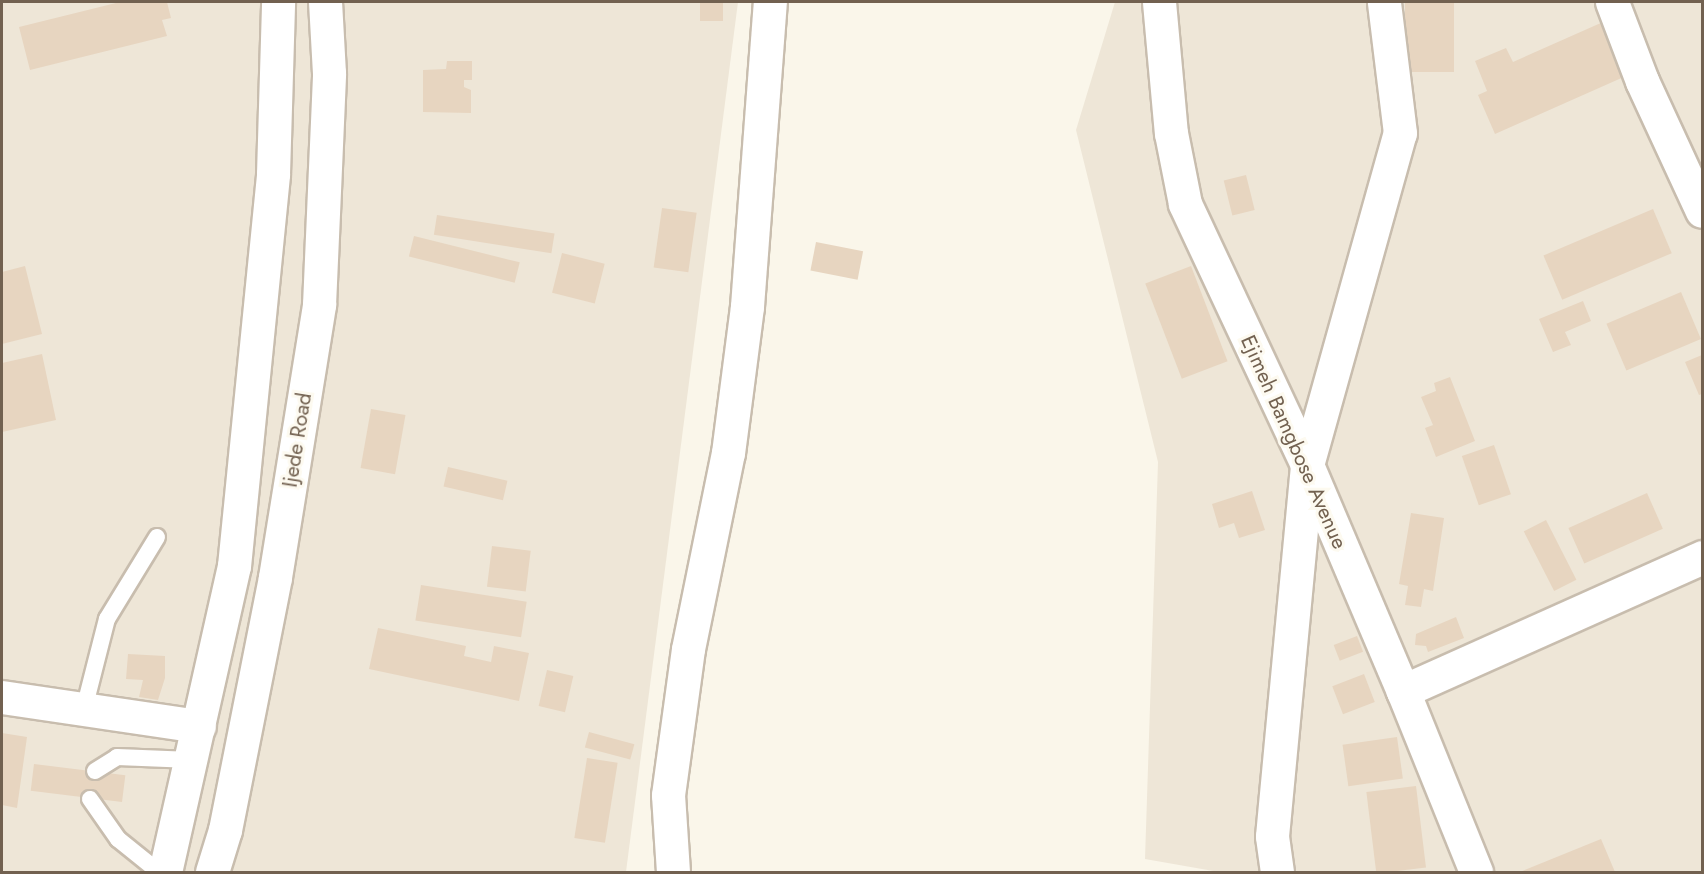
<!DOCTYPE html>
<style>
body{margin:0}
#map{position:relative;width:1704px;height:874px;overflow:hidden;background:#faf6ea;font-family:Jost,sans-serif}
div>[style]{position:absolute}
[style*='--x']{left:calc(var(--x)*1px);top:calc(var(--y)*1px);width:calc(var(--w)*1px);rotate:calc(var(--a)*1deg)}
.residential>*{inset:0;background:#eee6d7}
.building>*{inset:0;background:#e7d5c0;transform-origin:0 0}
.roads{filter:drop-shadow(2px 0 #c8bdae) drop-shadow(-2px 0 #c8bdae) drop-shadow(0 2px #c8bdae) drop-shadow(0 -2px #c8bdae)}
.service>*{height:16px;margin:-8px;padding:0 8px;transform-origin:8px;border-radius:8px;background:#fff}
.minor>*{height:33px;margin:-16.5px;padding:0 16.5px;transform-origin:16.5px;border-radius:16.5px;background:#fff}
.secondary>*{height:33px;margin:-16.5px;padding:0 16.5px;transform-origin:16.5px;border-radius:16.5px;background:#fff}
span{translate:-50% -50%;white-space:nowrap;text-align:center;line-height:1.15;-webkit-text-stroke:6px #fdfaf0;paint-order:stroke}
.street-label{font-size:21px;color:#726150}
.frame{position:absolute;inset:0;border:3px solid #726150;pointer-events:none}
</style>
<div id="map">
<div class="residential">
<i style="clip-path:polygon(2px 2px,738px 2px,626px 872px,2px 872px)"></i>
<i style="clip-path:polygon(1115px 2px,1702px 2px,1702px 872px,1219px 872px,1145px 859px,1158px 462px,1076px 130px)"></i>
</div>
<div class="building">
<i style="clip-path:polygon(120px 2px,167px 2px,171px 18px,162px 20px,167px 36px,30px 70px,19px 27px)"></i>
<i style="left:700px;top:2px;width:23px;height:19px"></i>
<i style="left:1405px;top:2px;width:49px;height:70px"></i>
<i style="clip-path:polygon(1612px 18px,1635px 72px,1495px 134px,1478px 95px,1487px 91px,1475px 61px,1506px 48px,1513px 62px)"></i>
<i style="clip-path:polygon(447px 61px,472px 61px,472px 80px,464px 80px,464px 87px,471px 90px,471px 113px,423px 112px,423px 70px,446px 69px)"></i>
<i style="left:1246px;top:175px;width:36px;height:23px;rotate:76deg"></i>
<i style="left:662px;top:208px;width:35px;height:60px;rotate:8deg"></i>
<i style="left:1653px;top:209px;width:48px;height:119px;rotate:67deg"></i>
<i style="left:437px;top:215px;width:119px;height:20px;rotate:9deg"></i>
<i style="left:414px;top:236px;width:109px;height:21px;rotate:14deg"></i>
<i style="left:816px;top:242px;width:48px;height:29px;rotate:11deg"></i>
<i style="left:562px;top:253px;width:44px;height:41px;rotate:14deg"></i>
<i style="clip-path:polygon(25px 266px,42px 334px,2px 344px,2px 272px)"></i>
<i style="left:1191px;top:266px;width:102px;height:49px;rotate:69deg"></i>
<i style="left:1681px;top:292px;width:51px;height:81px;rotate:67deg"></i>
<i style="clip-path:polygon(1583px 301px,1591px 321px,1565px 332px,1571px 345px,1553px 352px,1539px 319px)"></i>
<i style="clip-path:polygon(42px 354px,56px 420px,2px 432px,2px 363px)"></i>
<i style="clip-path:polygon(1702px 355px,1702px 394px,1699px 395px,1685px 362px)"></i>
<i style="clip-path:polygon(1450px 377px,1475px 441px,1436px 457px,1425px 428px,1433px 425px,1421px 397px,1436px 391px,1434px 383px)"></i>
<i style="left:371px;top:409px;width:35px;height:60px;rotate:10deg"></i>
<i style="left:1494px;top:445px;width:52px;height:34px;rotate:71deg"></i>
<i style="left:448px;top:467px;width:61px;height:20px;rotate:13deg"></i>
<i style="clip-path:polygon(1252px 491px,1265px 530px,1239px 538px,1234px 523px,1219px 528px,1212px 504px)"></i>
<i style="left:1647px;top:493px;width:39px;height:86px;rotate:66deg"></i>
<i style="clip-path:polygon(1411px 513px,1444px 518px,1433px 591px,1424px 589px,1421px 607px,1405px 605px,1408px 586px,1399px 584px)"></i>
<i style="left:1546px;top:520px;width:67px;height:25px;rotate:63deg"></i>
<i style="left:492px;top:546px;width:39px;height:41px;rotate:7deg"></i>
<i style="left:421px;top:585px;width:107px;height:36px;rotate:9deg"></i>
<i style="clip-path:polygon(1456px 617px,1464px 638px,1428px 652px,1426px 646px,1415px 645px,1416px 634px)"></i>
<i style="clip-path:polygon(378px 628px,466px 646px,464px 656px,491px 662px,494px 646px,529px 653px,519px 701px,369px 669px)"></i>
<i style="left:1357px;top:636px;width:17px;height:25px;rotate:69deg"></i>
<i style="clip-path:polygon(128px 654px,165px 656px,165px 678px,158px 700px,139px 697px,143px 680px,126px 679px)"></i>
<i style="left:547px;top:670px;width:27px;height:37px;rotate:13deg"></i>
<i style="left:1364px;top:674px;width:30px;height:34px;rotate:69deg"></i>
<i style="left:589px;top:732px;width:47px;height:16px;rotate:15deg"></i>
<i style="clip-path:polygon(2px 733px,27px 737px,17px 808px,2px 805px)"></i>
<i style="left:1397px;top:737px;width:42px;height:55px;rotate:82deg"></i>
<i style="left:587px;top:758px;width:31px;height:81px;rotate:9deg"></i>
<i style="left:34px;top:764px;width:92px;height:27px;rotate:7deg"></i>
<i style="left:1416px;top:786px;width:82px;height:50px;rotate:83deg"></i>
<i style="clip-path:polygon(1601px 839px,1615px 872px,1520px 872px)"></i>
</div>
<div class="roads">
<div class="service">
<i style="--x:84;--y:709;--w:93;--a:-75.7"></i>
<i style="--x:107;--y:619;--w:96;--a:-58.6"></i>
<i style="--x:95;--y:771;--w:26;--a:-32"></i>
<i style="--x:117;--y:757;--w:75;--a:2.3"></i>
<i style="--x:90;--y:799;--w:49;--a:55"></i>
<i style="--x:118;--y:839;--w:53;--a:38.8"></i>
</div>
<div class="minor">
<i style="--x:1159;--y:2;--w:132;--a:84.8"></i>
<i style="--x:1171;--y:133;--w:72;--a:78.8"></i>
<i style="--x:1185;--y:204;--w:288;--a:64.9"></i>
<i style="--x:1307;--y:465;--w:246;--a:67"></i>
<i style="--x:1403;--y:691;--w:195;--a:68"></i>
<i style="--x:1612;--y:2;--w:85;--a:69.2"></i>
<i style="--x:1642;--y:81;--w:143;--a:65.2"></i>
<i style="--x:1403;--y:691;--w:328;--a:-24.1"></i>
<i style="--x:2;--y:697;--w:199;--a:8.4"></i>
<i style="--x:673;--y:872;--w:77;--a:-93.7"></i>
<i style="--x:668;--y:795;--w:147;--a:-82.2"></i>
<i style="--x:688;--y:649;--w:200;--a:-78.5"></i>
<i style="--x:728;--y:453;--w:148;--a:-82.6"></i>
<i style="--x:747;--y:306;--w:305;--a:-85.7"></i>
<i style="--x:1277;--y:872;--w:36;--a:-98"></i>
<i style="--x:1272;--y:836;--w:373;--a:-84.6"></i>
<i style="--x:1307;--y:465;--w:345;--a:-74.4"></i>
<i style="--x:1400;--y:133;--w:132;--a:-97"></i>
</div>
<div class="secondary">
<i style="--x:165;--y:872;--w:314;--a:-77.3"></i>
<i style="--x:234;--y:566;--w:394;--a:-84.3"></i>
<i style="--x:273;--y:174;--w:172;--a:-88.3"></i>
<i style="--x:212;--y:872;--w:44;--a:-72.8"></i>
<i style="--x:225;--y:830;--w:258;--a:-78.8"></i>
<i style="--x:275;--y:577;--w:276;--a:-80.8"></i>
<i style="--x:319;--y:305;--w:232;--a:-87.5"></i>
<i style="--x:329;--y:73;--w:71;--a:-93.2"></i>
</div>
</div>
<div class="street-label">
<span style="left:297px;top:440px;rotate:-81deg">Ijede Road</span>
<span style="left:1294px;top:442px;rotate:66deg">Ejimeh Bamgbose Avenue</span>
</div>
<div class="frame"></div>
</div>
